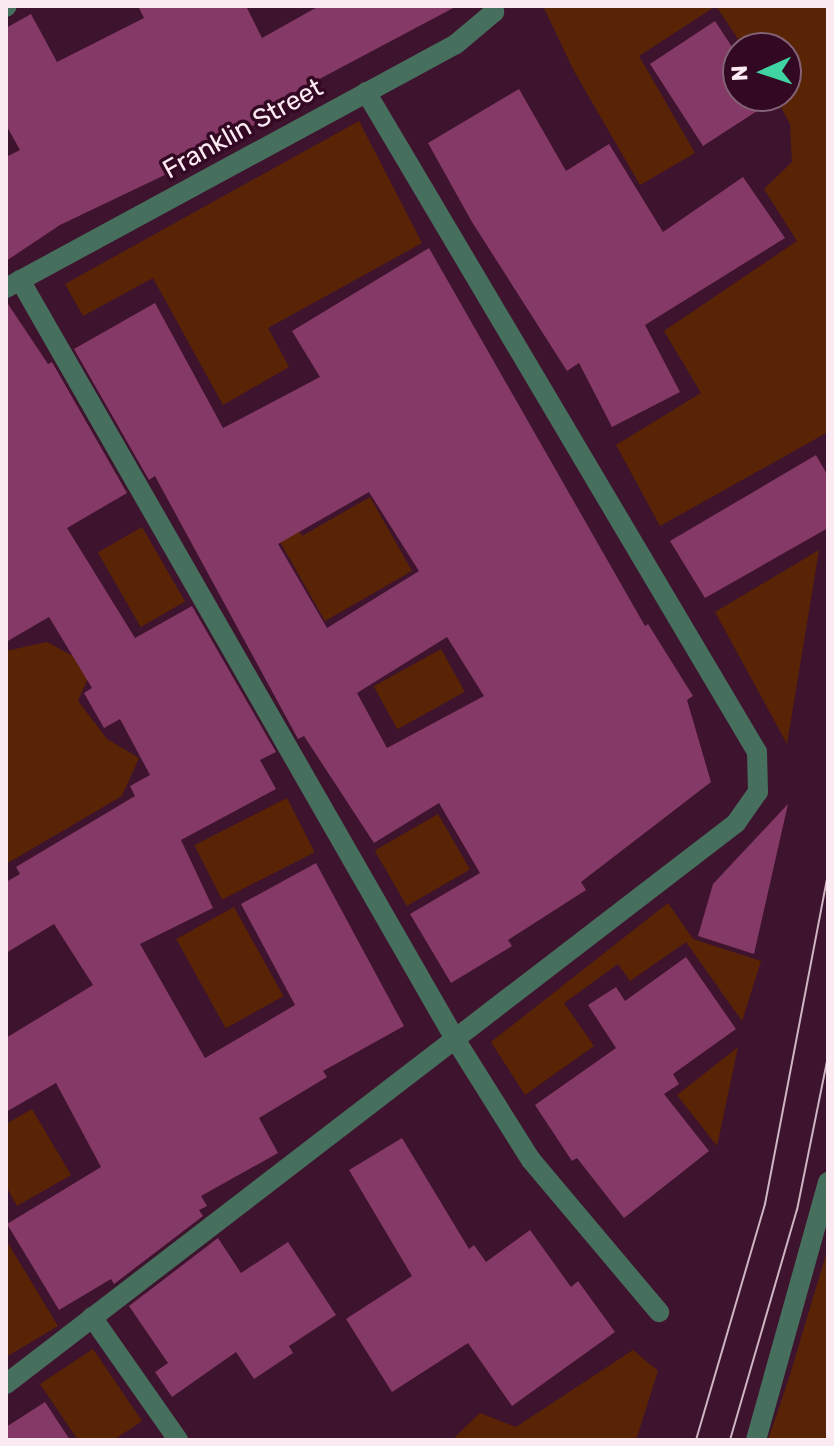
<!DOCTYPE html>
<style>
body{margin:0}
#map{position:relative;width:834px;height:1446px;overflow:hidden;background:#3e132d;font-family:Rubik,sans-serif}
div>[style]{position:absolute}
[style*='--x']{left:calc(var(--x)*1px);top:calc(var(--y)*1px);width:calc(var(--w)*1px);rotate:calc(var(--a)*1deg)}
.green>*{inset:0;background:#592405;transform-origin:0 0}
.building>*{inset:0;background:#853966}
.minor>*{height:20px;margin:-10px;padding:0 10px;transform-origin:10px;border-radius:10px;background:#476f5e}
.tertiary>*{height:20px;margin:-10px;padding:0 10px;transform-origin:10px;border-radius:10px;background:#476f5e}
.tram>*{height:2px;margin:-1px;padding:0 1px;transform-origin:1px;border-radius:1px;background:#cdb5c2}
span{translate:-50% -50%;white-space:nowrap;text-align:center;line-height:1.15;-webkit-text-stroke:7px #330823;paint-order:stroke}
.street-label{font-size:26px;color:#fceaf3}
.frame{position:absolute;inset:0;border:8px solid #fceaf3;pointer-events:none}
.north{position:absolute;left:722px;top:32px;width:80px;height:80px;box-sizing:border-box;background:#330823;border:2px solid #836276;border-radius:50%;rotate:267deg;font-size:22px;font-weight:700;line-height:32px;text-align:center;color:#fceaf3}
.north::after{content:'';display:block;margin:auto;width:28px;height:36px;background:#40d4a2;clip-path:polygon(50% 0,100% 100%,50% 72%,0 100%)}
</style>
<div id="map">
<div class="green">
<i style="clip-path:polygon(543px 6px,828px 6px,828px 432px,660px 526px,616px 445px,701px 393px,664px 331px,797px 241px,764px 189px,792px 162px,790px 124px,775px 96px,786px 96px,786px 48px,744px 48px,716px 6px,639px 56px,695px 153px,640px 185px,574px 71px)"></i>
<i style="clip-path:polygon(359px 121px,422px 243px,268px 328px,289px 367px,223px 405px,153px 278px,83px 316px,65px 284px)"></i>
<i style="clip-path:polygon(274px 486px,302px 536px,370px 497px,412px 571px,325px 621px,279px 540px)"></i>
<i style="left:142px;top:527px;width:86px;height:51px;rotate:60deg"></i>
<i style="clip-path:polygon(819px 550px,787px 744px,715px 612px)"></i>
<i style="clip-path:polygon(47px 642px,93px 667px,78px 701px,107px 739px,139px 758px,122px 796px,6px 864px,6px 651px)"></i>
<i style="left:441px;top:649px;width:49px;height:77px;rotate:61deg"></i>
<i style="left:287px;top:798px;width:61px;height:104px;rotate:63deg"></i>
<i style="left:438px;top:814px;width:64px;height:73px;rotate:60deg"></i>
<i style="clip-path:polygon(668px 903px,693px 939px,761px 961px,742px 1021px,686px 942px,630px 981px,618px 964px,564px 1003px,594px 1046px,525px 1095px,491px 1042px)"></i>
<i style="left:234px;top:907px;width:102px;height:66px;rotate:61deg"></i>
<i style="clip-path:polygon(738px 1047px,717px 1146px,677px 1095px)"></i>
<i style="clip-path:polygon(32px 1109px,71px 1175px,17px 1206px,6px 1186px,6px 1124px)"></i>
<i style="clip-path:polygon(6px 1240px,58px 1326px,6px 1357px)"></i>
<i style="clip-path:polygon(828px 1248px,828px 1440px,768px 1440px,789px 1378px)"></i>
<i style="clip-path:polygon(93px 1349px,142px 1421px,114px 1440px,78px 1440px,40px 1384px)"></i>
<i style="clip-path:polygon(633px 1350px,658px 1371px,636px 1440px,452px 1440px,480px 1413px,516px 1427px)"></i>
</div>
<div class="building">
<i style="clip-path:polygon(138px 6px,246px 6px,262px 38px,319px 6px,457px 6px,295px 92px,299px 101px,215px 146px,217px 150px,60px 225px,6px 261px,6px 157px,20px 150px,6px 125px,6px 28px,31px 14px,57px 62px,144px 18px)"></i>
<i style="clip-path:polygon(715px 21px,738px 56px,738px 96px,780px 96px,703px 146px,650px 64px)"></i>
<i style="clip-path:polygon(519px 89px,566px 171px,609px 144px,663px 232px,743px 177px,785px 238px,645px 325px,680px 392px,612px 427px,579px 363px,567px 371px,472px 222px,428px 143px)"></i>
<i style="clip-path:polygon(evenodd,429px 248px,645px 626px,648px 624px,693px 696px,687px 700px,711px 782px,581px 882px,586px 890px,508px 940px,512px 946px,451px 983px,410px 914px,480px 873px,439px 803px,374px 843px,304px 736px,298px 739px,155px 476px,149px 480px,74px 349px,155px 303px,223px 428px,320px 377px,292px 331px,429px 248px,369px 492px,419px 571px,327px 628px,278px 544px,369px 492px,429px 248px,447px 637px,484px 696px,387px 748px,357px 693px,447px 637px)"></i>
<i style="clip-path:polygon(6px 301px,48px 364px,52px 362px,127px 493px,67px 528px,135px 638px,192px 606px,276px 752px,260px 760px,276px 789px,181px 840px,213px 908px,140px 944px,205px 1058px,295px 1005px,241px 904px,316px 863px,404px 1026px,323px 1071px,327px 1077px,259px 1118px,278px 1153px,201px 1196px,207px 1206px,199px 1210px,203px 1216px,114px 1284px,111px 1279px,59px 1310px,7px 1224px,101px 1167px,56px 1083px,6px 1112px,6px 1038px,93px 985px,54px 924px,6px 953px,6px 882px,20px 874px,16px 867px,135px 796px,130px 786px,150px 775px,120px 719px,104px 728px,84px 693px,92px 688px,49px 617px,6px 642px)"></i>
<i style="clip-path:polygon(816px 455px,828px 476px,828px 528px,705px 598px,670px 541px)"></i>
<i style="clip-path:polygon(788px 804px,754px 954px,698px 936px,713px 884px)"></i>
<i style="clip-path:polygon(686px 957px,736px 1029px,673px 1074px,679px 1084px,664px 1094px,709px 1151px,624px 1218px,577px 1158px,572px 1161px,535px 1105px,616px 1048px,588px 1005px,616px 987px,625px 1001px)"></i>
<i style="clip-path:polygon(402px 1138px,469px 1249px,474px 1245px,486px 1262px,530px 1230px,571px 1287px,578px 1281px,615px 1332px,512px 1406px,468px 1343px,392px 1392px,346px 1319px,412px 1276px,349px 1170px)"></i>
<i style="clip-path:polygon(218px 1238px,241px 1273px,288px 1242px,336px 1315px,289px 1346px,293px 1353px,254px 1379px,236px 1352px,172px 1397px,155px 1372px,168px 1363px,129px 1306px)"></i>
<i style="clip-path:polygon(45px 1402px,70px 1440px,6px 1440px,6px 1427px)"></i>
</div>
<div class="minor">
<i style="--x:6;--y:7;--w:1;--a:-45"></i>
<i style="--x:20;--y:280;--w:875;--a:60.18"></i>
<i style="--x:455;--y:1039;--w:143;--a:57.9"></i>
<i style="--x:531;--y:1160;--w:199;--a:49.9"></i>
<i style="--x:6;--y:288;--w:512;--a:-28.47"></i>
<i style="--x:456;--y:44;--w:50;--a:-40.1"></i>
<i style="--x:494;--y:12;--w:6;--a:-99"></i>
<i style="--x:92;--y:1317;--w:150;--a:55"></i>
<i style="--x:6;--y:1384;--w:921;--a:-37.54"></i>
<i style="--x:736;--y:823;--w:38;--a:-55"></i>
<i style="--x:758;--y:792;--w:40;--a:-91.4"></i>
<i style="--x:757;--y:752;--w:767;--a:-120.64"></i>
</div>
<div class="tertiary">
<i style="--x:756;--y:1440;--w:268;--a:-74.4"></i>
</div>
<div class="tram">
<i style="--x:696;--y:1440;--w:246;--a:-73.7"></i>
<i style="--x:765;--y:1204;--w:335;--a:-79.2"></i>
<i style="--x:730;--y:1440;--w:240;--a:-73.8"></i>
<i style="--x:797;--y:1210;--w:157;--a:-78.6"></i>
</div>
<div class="street-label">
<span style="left:243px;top:129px;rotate:-29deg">Franklin Street</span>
</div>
<div class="frame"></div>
<div class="north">N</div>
</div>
